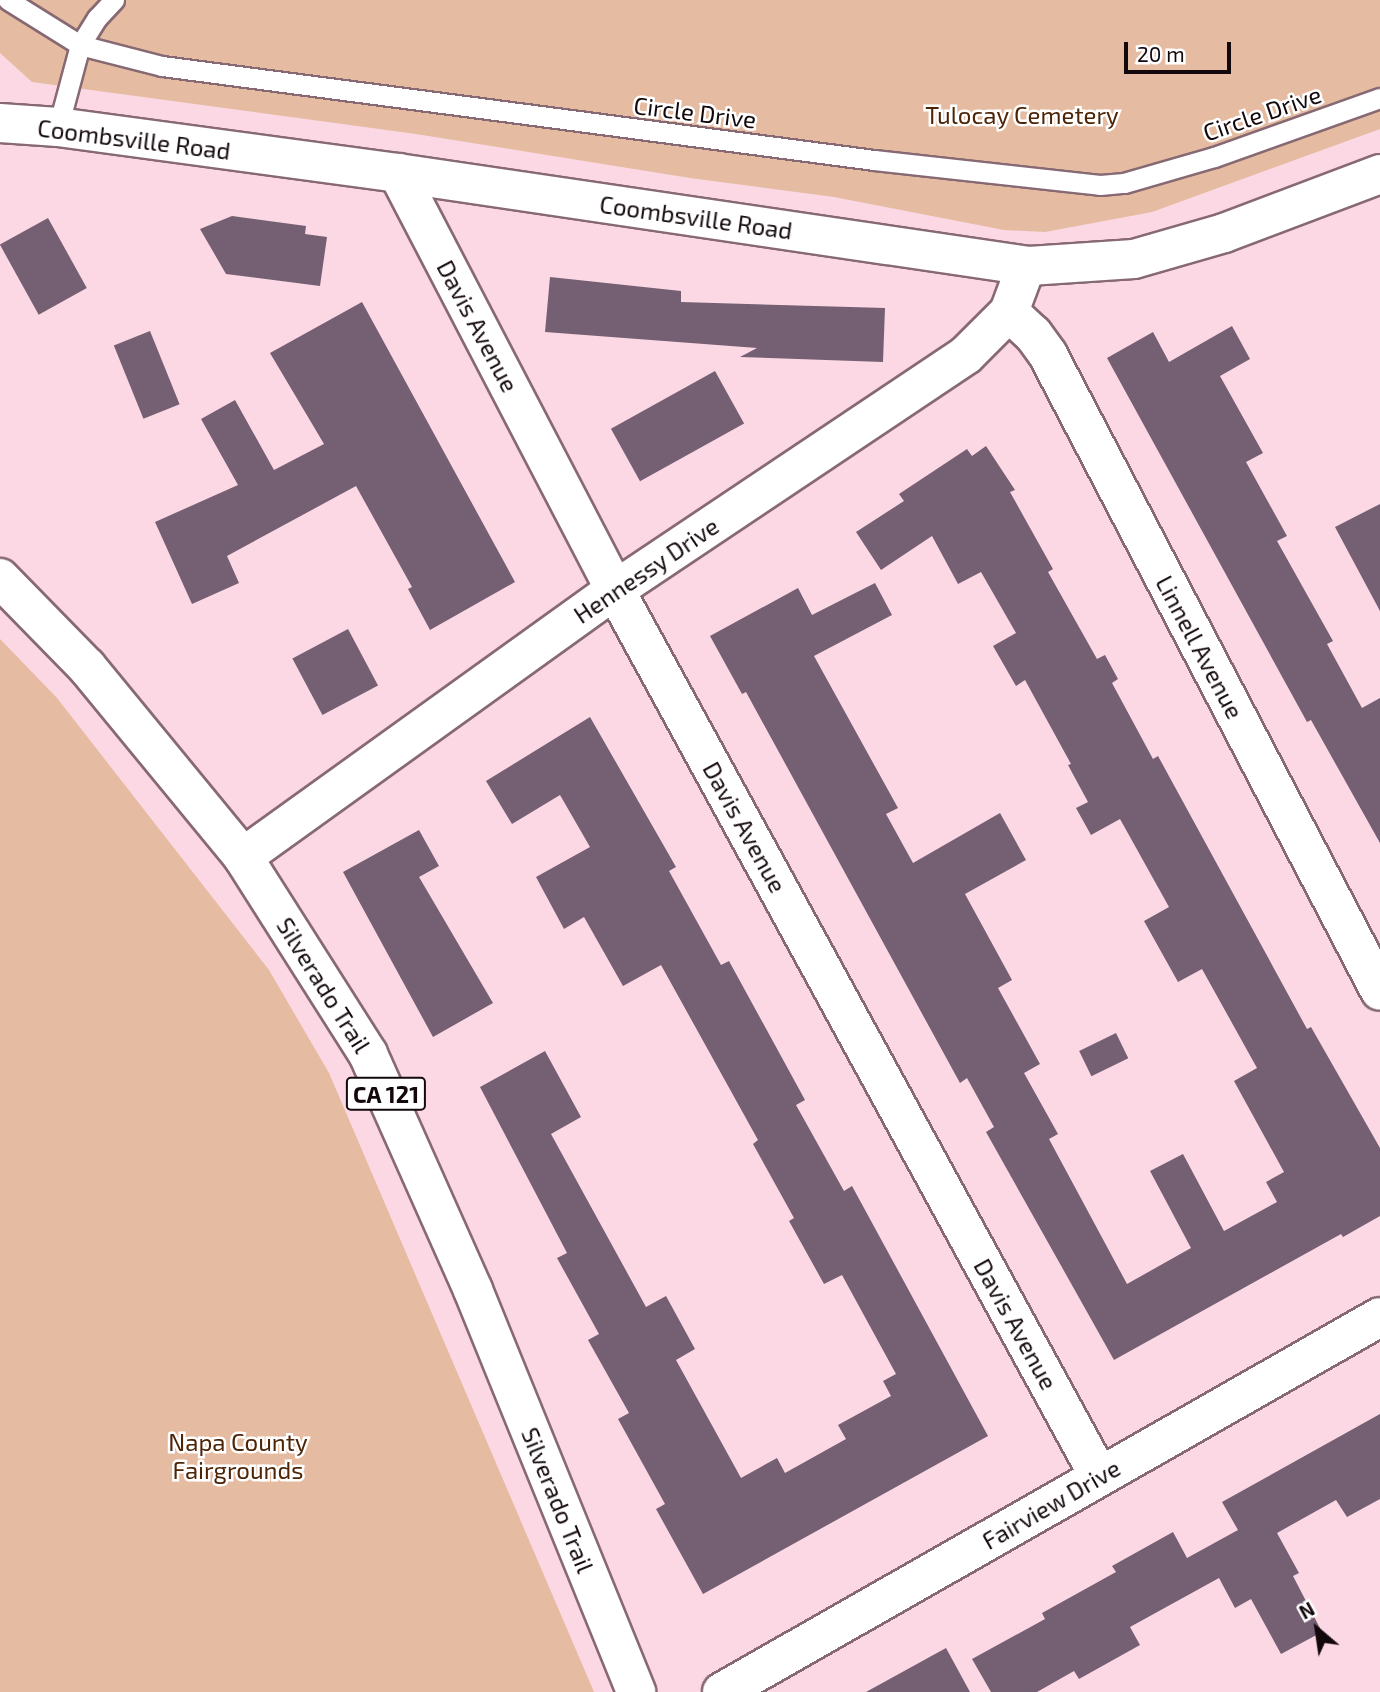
<!DOCTYPE html>
<style>
body{margin:0}
#map{position:relative;width:1380px;height:1692px;overflow:hidden;background:#fbd8e3;font-family:"Exo 2",sans-serif}
div>[style]{position:absolute}
[style*='--x']{left:calc(var(--x)*1px);top:calc(var(--y)*1px);width:calc(var(--w)*1px);rotate:calc(var(--a)*1deg)}
.green>*{inset:0;background:#e5bba1}
.building>*{inset:0;background:#755f73;transform-origin:0 0}
.roads{filter:drop-shadow(2px 0 #876973) drop-shadow(-2px 0 #876973) drop-shadow(0 2px #876973) drop-shadow(0 -2px #876973)}
.lane>*{height:19px;margin:-9.5px;padding:0 9.5px;transform-origin:9.5px;border-radius:9.5px;background:#fff}
.street>*{height:38px;margin:-19px;padding:0 19px;transform-origin:19px;border-radius:19px;background:#fff}
.secondary>*{height:38px;margin:-19px;padding:0 19px;transform-origin:19px;border-radius:19px;background:#fff}
.primary>*{height:38px;margin:-19px;padding:0 19px;transform-origin:19px;border-radius:19px;background:#fff}
span{translate:-50% -50%;white-space:nowrap;text-align:center;line-height:1.15;-webkit-text-stroke:5px #fff;paint-order:stroke}
.shield-label span{padding:2px 5px;background:#fff;border:2px solid;border-radius:5px;-webkit-text-stroke-width:0}
.shield-label{font-size:23px;color:#13080c;font-weight:700}
.street-label{font-size:24px;color:#13080c}
.park-label{font-size:24px;color:#4d2405}
.north{position:absolute;left:1282px;top:1594px;width:70px;height:70px;-webkit-text-stroke:5px #fff;paint-order:stroke;rotate:331deg;font-size:19px;font-weight:700;line-height:28px;text-align:center;color:#13080c}
.north::after{content:'';display:block;margin:auto;width:24px;height:32px;background:#13080c;clip-path:polygon(50% 0,100% 100%,50% 72%,0 100%)}
.scale{position:absolute;left:1124px;top:42px;width:107px;height:32px;box-sizing:border-box;border:4px solid #13080c;border-top:0;padding-left:9px;font-size:21px;line-height:24px;white-space:nowrap;color:#13080c;-webkit-text-stroke:5px #fff;paint-order:stroke}
</style>
<div id="map">
<div class="green">
<i style="clip-path:polygon(0 0,1380px 0,1380px 129px,1152px 212px,1045px 232px,1004px 230px,834px 197px,690px 178px,416px 134px,32px 82px,0 53px)"></i>
<i style="clip-path:polygon(0 639px,57px 698px,269px 970px,329px 1073px,594px 1692px,0 1692px)"></i>
</div>
<div class="building">
<i style="clip-path:polygon(232px 216px,306px 226px,305px 234px,327px 237px,320px 286px,226px 274px,200px 229px)"></i>
<i style="left:48px;top:218px;width:80px;height:55px;rotate:61deg"></i>
<i style="clip-path:polygon(550px 277px,681px 291px,681px 302px,885px 308px,883px 362px,740px 357px,757px 348px,545px 332px)"></i>
<i style="clip-path:polygon(362px 302px,515px 582px,430px 630px,408px 589px,412px 587px,356px 486px,227px 556px,239px 583px,192px 604px,155px 522px,238px 485px,201px 419px,235px 400px,274px 470px,324px 444px,270px 353px)"></i>
<i style="clip-path:polygon(1232px 326px,1250px 359px,1220px 376px,1263px 453px,1246px 462px,1287px 536px,1277px 541px,1333px 641px,1327px 644px,1362px 708px,1380px 698px,1380px 843px,1311px 720px,1307px 722px,1107px 358px,1153px 332px,1169px 362px)"></i>
<i style="left:150px;top:331px;width:79px;height:39px;rotate:68deg"></i>
<i style="left:715px;top:371px;width:60px;height:119px;rotate:61deg"></i>
<i style="clip-path:polygon(986px 446px,1015px 490px,1010px 492px,1053px 569px,1048px 572px,1097px 659px,1105px 655px,1118px 679px,1112px 683px,1153px 759px,1158px 756px,1307px 1029px,1311px 1027px,1380px 1148px,1380px 1216px,1343px 1237px,1341px 1234px,1114px 1360px,986px 1132px,994px 1127px,967px 1078px,960px 1083px,746px 692px,742px 694px,710px 636px,798px 588px,812px 615px,875px 583px,892px 615px,814px 656px,898px 808px,886px 814px,913px 863px,1000px 813px,1026px 860px,965px 894px,1012px 980px,998px 988px,1040px 1064px,1024px 1073px,1058px 1134px,1049px 1139px,1127px 1284px,1191px 1248px,1150px 1171px,1183px 1154px,1224px 1231px,1277px 1202px,1266px 1182px,1284px 1172px,1234px 1081px,1257px 1068px,1202px 969px,1178px 982px,1144px 921px,1169px 907px,1120px 819px,1091px 835px,1076px 808px,1088px 802px,1068px 765px,1071px 764px,1025px 680px,1016px 686px,993px 646px,1016px 633px,981px 572px,958px 584px,932px 536px,881px 570px,856px 532px,904px 501px,899px 494px,967px 449px,972px 456px)"></i>
<i style="clip-path:polygon(1380px 504px,1380px 611px,1335px 527px)"></i>
<i style="left:348px;top:629px;width:64px;height:63px;rotate:62deg"></i>
<i style="clip-path:polygon(590px 717px,676px 867px,669px 871px,721px 965px,729px 961px,805px 1100px,796px 1105px,844px 1191px,852px 1186px,988px 1436px,703px 1594px,656px 1509px,665px 1504px,618px 1419px,629px 1413px,588px 1340px,599px 1334px,557px 1258px,567px 1253px,480px 1087px,545px 1051px,581px 1117px,551px 1134px,646px 1307px,666px 1296px,695px 1349px,676px 1360px,741px 1478px,777px 1458px,785px 1473px,846px 1439px,838px 1425px,891px 1396px,883px 1381px,896px 1374px,842px 1275px,824px 1284px,789px 1221px,794px 1218px,753px 1144px,758px 1140px,661px 965px,623px 986px,584px 917px,564px 929px,536px 877px,590px 847px,560px 795px,512px 824px,486px 781px)"></i>
<i style="clip-path:polygon(419px 830px,439px 866px,419px 877px,493px 1003px,433px 1037px,343px 872px)"></i>
<i style="left:1116px;top:1033px;width:28px;height:41px;rotate:64deg"></i>
<i style="clip-path:polygon(1380px 1414px,1380px 1499px,1347px 1517px,1336px 1500px,1277px 1533px,1299px 1573px,1293px 1576px,1322px 1632px,1281px 1654px,1251px 1599px,1235px 1608px,1219px 1578px,1130px 1627px,1140px 1645px,1079px 1679px,1074px 1671px,1037px 1692px,991px 1692px,972px 1659px,1045px 1619px,1042px 1613px,1116px 1572px,1112px 1566px,1173px 1532px,1187px 1558px,1238px 1530px,1222px 1502px)"></i>
<i style="clip-path:polygon(946px 1648px,970px 1692px,866px 1692px)"></i>
</div>
<div class="roads">
<div class="lane">
<i style="--x:8;--y:0;--w:85;--a:32"></i>
<i style="--x:80;--y:45;--w:85;--a:14.4"></i>
<i style="--x:162;--y:66;--w:718;--a:7.52"></i>
<i style="--x:874;--y:160;--w:227;--a:6.3"></i>
<i style="--x:1100;--y:185;--w:24;--a:-5"></i>
<i style="--x:1124;--y:183;--w:94;--a:-16.1"></i>
<i style="--x:1214;--y:157;--w:176;--a:-19.6"></i>
<i style="--x:58;--y:127;--w:85;--a:-75"></i>
<i style="--x:80;--y:45;--w:32;--a:-58"></i>
<i style="--x:97;--y:18;--w:25;--a:-47"></i>
</div>
<div class="street">
<i style="--x:398;--y:173;--w:470;--a:62.5"></i>
<i style="--x:615;--y:590;--w:1010;--a:61.35"></i>
<i style="--x:1009;--y:312;--w:33;--a:43"></i>
<i style="--x:1033;--y:334;--w:26;--a:54"></i>
<i style="--x:1048;--y:355;--w:717;--a:62.43"></i>
<i style="--x:243;--y:857;--w:458;--a:-35.7"></i>
<i style="--x:615;--y:590;--w:422;--a:-33.8"></i>
<i style="--x:966;--y:355;--w:61;--a:-45"></i>
<i style="--x:1009;--y:312;--w:49;--a:-69.7"></i>
<i style="--x:722;--y:1692;--w:757;--a:-29.68"></i>
</div>
<div class="secondary">
<i style="--x:0;--y:123;--w:58;--a:3.9"></i>
<i style="--x:58;--y:127;--w:343;--a:7.7"></i>
<i style="--x:398;--y:173;--w:638;--a:8.38"></i>
<i style="--x:1029;--y:266;--w:105;--a:-3.8"></i>
<i style="--x:1134;--y:259;--w:94;--a:-16.1"></i>
<i style="--x:1224;--y:233;--w:167;--a:-20.7"></i>
</div>
<div class="primary">
<i style="--x:0;--y:578;--w:124;--a:45.7"></i>
<i style="--x:87;--y:667;--w:246;--a:50.6"></i>
<i style="--x:243;--y:857;--w:233;--a:57.6"></i>
<i style="--x:368;--y:1054;--w:258;--a:66"></i>
<i style="--x:473;--y:1290;--w:434;--a:67.9"></i>
</div>
</div>
<div class="shield-label">
<span style="left:386px;top:1094px">CA 121</span>
</div>
<div class="street-label">
<span style="left:695px;top:112px;rotate:7deg">Circle Drive</span>
<span style="left:1262px;top:113px;rotate:-19deg">Circle Drive</span>
<span style="left:134px;top:139px;rotate:7deg">Coombsville Road</span>
<span style="left:696px;top:217px;rotate:8deg">Coombsville Road</span>
<span style="left:478px;top:326px;rotate:62deg">Davis Avenue</span>
<span style="left:646px;top:570px;rotate:-34deg">Hennessy Drive</span>
<span style="left:1200px;top:647px;rotate:62deg">Linnell Avenue</span>
<span style="left:745px;top:827px;rotate:61deg">Davis Avenue</span>
<span style="left:324px;top:985px;rotate:58deg">Silverado Trail</span>
<span style="left:1016px;top:1324px;rotate:61deg">Davis Avenue</span>
<span style="left:558px;top:1500px;rotate:68deg">Silverado Trail</span>
<span style="left:1051px;top:1504px;rotate:-30deg">Fairview Drive</span>
</div>
<div class="park-label">
<span style="left:1022px;top:115px">Tulocay Cemetery</span>
<span style="left:238px;top:1456px">Napa County<br>Fairgrounds</span>
</div>
<div class="north">N</div>
<div class="scale">20 m</div>
</div>
